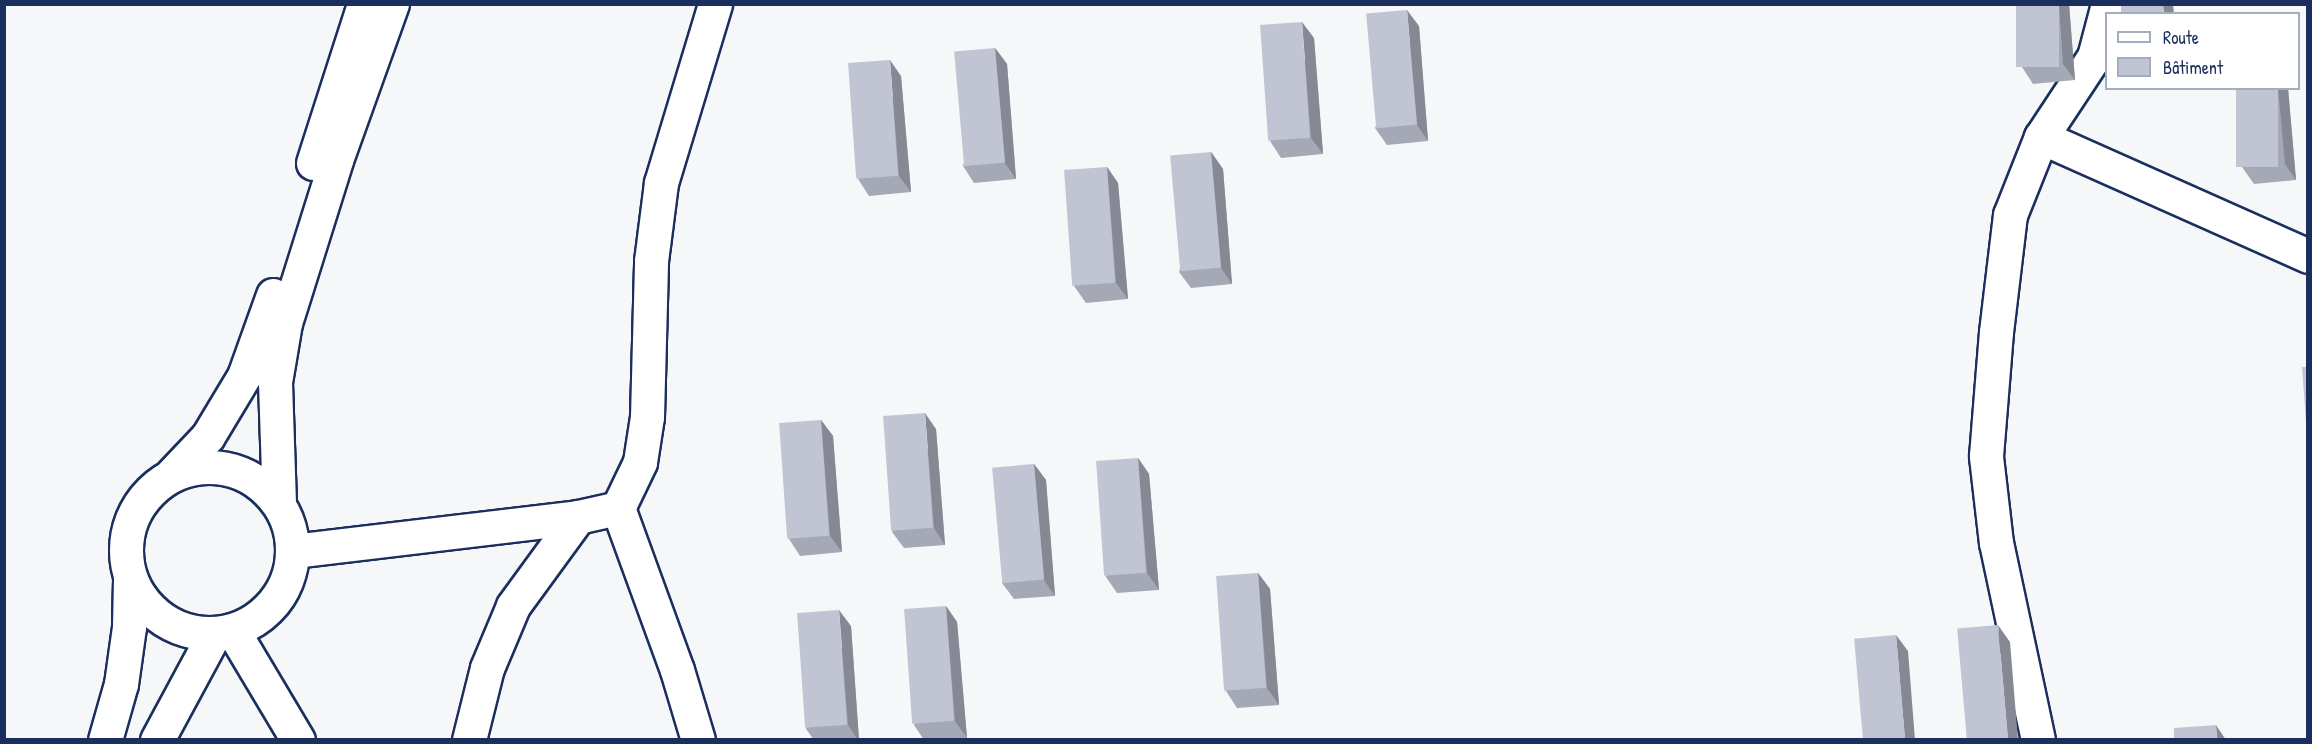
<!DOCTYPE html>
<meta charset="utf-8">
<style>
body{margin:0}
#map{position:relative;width:2312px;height:744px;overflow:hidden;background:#f6f7f9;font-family:"Patrick Hand",sans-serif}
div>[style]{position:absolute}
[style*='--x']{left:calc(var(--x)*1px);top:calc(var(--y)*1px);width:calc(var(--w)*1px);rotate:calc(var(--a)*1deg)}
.roads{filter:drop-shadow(2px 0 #1b2f5e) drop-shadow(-2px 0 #1b2f5e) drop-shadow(0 2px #1b2f5e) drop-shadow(0 -2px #1b2f5e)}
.minor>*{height:33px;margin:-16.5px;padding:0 16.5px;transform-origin:16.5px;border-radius:16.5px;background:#fff}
.tertiary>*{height:33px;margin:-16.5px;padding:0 16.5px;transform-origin:16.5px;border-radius:16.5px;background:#fff}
.tertiary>.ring{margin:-16.5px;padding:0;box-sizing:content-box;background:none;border:33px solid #fff;border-radius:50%}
.wall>*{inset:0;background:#a5a9b5}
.shaded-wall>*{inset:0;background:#868994}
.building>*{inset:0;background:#c0c4d3;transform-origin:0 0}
span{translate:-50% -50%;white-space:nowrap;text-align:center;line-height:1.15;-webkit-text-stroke:6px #fff;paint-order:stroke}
.frame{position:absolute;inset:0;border:6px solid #1b2f5e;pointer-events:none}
.legend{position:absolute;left:2105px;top:12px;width:195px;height:78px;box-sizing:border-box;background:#fff;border:2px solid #a4acbf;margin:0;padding:8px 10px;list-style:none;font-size:18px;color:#1b2f5e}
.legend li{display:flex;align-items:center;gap:12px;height:30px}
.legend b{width:30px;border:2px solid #a4acbf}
</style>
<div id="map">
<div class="roads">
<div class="minor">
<i style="--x:2041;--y:137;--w:292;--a:24"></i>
<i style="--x:618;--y:508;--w:172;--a:70"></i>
<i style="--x:677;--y:670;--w:73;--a:73.3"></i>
<i style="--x:293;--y:551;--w:287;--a:-6.8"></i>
<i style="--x:578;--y:517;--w:41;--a:-12.7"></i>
<i style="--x:618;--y:508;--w:51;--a:-64.4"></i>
<i style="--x:640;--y:462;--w:46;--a:-81.2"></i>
<i style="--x:647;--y:417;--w:156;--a:-88.5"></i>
<i style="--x:651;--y:261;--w:79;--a:-82.7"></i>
<i style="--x:661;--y:183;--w:187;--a:-73.2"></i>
<i style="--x:233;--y:631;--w:127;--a:59.2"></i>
<i style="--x:469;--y:740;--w:74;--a:-76"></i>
<i style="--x:487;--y:668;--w:67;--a:-67.2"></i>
<i style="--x:513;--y:606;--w:110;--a:-53.9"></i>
<i style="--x:2038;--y:740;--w:201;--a:-102"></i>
<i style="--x:1996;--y:543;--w:88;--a:-96.6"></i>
<i style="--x:1986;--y:456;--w:124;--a:-85.4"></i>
<i style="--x:1996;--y:332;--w:118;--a:-83.2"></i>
<i style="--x:2010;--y:215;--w:84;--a:-68.3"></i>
<i style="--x:2041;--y:137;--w:96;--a:-56.5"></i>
<i style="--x:2094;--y:57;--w:55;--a:-75.2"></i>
</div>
<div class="tertiary">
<i style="--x:313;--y:163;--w:167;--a:-72.2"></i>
<i class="ring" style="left:126px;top:467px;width:133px;height:133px"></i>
<i style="--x:172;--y:474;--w:52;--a:-46.5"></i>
<i style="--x:208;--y:436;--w:70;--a:-59"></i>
<i style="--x:244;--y:376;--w:86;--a:-70.3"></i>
<i style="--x:279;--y:503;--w:121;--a:-91.9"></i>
<i style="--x:275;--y:382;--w:60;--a:-80.4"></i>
<i style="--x:285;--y:323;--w:171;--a:-72.6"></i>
<i style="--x:336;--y:160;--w:166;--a:-70.3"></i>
<i style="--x:105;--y:740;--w:58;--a:-74.1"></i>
<i style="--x:121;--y:684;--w:58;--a:-82"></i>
<i style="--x:129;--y:627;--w:49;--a:-88.8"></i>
<i style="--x:157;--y:740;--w:120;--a:-61.7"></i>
</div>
</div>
<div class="wall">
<i style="clip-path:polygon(2016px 4px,2069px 4px,2075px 80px,2033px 84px,2022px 67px)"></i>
<i style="clip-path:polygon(1419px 26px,1428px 141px,1387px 145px,1375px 128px)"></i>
<i style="clip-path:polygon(1314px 38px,1323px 154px,1281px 158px,1270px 141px)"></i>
<i style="clip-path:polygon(995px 48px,1007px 64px,1016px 179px,974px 183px,963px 166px)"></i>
<i style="clip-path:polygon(901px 76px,911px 192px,869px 196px,858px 179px)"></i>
<i style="clip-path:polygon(2236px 88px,2288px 88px,2296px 180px,2254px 184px,2242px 167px)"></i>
<i style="clip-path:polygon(1211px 152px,1223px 169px,1232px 284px,1191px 288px,1179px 272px)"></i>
<i style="clip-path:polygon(1107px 167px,1118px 183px,1128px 299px,1086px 303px,1074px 286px)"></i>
<i style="clip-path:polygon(821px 420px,833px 436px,842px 552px,800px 556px,789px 539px)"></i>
<i style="clip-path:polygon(936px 429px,945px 545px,904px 548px,892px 532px)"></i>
<i style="clip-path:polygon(1138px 458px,1149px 474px,1159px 590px,1117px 593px,1106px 577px)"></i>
<i style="clip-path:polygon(1034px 464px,1046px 480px,1055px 596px,1014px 599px,1002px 583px)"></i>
<i style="clip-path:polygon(1258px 573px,1270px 589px,1279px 705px,1237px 708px,1226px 691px)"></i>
<i style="clip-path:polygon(946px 606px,957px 622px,967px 738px,947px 740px,924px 740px,914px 725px)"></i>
<i style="clip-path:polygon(851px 626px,859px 740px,814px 740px,806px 729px)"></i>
</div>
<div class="shaded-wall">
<i style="clip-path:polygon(2059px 4px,2069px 4px,2075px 80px,2063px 64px)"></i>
<i style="clip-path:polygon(2163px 4px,2173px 4px,2174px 14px,2164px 14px)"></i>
<i style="clip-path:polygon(1407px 10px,1419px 26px,1428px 141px,1417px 125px)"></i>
<i style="clip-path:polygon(1302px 22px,1314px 38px,1323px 154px,1311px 138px)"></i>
<i style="clip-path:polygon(995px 48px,1007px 64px,1016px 179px,1005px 163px)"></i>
<i style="clip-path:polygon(890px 60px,901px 76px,911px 192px,899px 176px)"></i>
<i style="clip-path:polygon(2278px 88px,2288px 88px,2296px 180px,2285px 164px)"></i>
<i style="clip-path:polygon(1211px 152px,1223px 169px,1232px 284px,1221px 268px)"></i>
<i style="clip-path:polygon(1107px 167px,1118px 183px,1128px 299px,1116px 283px)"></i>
<i style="clip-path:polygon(925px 413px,936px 429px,945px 545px,934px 528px)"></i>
<i style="clip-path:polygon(821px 420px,833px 436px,842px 552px,830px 536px)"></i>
<i style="clip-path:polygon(1138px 458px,1149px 474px,1159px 590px,1147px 573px)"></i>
<i style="clip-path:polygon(1034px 464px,1046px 480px,1055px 596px,1044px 580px)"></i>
<i style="clip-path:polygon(1258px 573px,1270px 589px,1279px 705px,1267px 688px)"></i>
<i style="clip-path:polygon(946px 606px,957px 622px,967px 738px,955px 721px)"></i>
<i style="clip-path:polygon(839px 610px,851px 626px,859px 740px,858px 740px,848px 725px)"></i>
<i style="clip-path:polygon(1998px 625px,2010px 642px,2018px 740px,2008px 740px)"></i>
<i style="clip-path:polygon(1896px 635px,1908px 651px,1915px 740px,1905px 740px)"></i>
<i style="clip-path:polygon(2216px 725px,2226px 740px,2217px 740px)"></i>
</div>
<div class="building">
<i style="left:2016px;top:4px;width:43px;height:63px"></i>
<i style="left:2121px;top:4px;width:42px;height:10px"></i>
<i style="left:1407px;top:10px;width:115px;height:41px;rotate:85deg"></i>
<i style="left:1302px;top:22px;width:116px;height:42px;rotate:86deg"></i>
<i style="left:995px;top:48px;width:115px;height:41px;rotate:85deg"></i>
<i style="left:890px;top:60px;width:116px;height:42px;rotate:86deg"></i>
<i style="left:2236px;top:88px;width:42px;height:79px"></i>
<i style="left:1211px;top:152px;width:116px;height:41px;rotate:85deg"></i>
<i style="left:1107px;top:167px;width:116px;height:43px;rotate:86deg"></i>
<i style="clip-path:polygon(2302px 367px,2307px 367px,2307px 436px)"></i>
<i style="left:925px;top:413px;width:115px;height:42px;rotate:86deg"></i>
<i style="left:821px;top:420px;width:116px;height:42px;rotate:86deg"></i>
<i style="left:1138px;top:458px;width:115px;height:42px;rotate:86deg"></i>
<i style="left:1034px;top:464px;width:116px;height:42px;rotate:85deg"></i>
<i style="left:1258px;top:573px;width:115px;height:42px;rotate:86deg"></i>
<i style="left:946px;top:606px;width:115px;height:42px;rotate:86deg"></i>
<i style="left:839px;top:610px;width:115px;height:42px;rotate:86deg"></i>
<i style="left:1998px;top:625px;width:115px;height:41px;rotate:85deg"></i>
<i style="left:1896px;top:635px;width:105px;height:42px;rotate:85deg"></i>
<i style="clip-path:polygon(2216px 725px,2217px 740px,2174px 740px,2174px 728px)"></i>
</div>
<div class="frame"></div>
<ul class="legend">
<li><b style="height:8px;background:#fff"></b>Route</li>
<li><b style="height:16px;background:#c0c4d3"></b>Bâtiment</li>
</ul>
</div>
